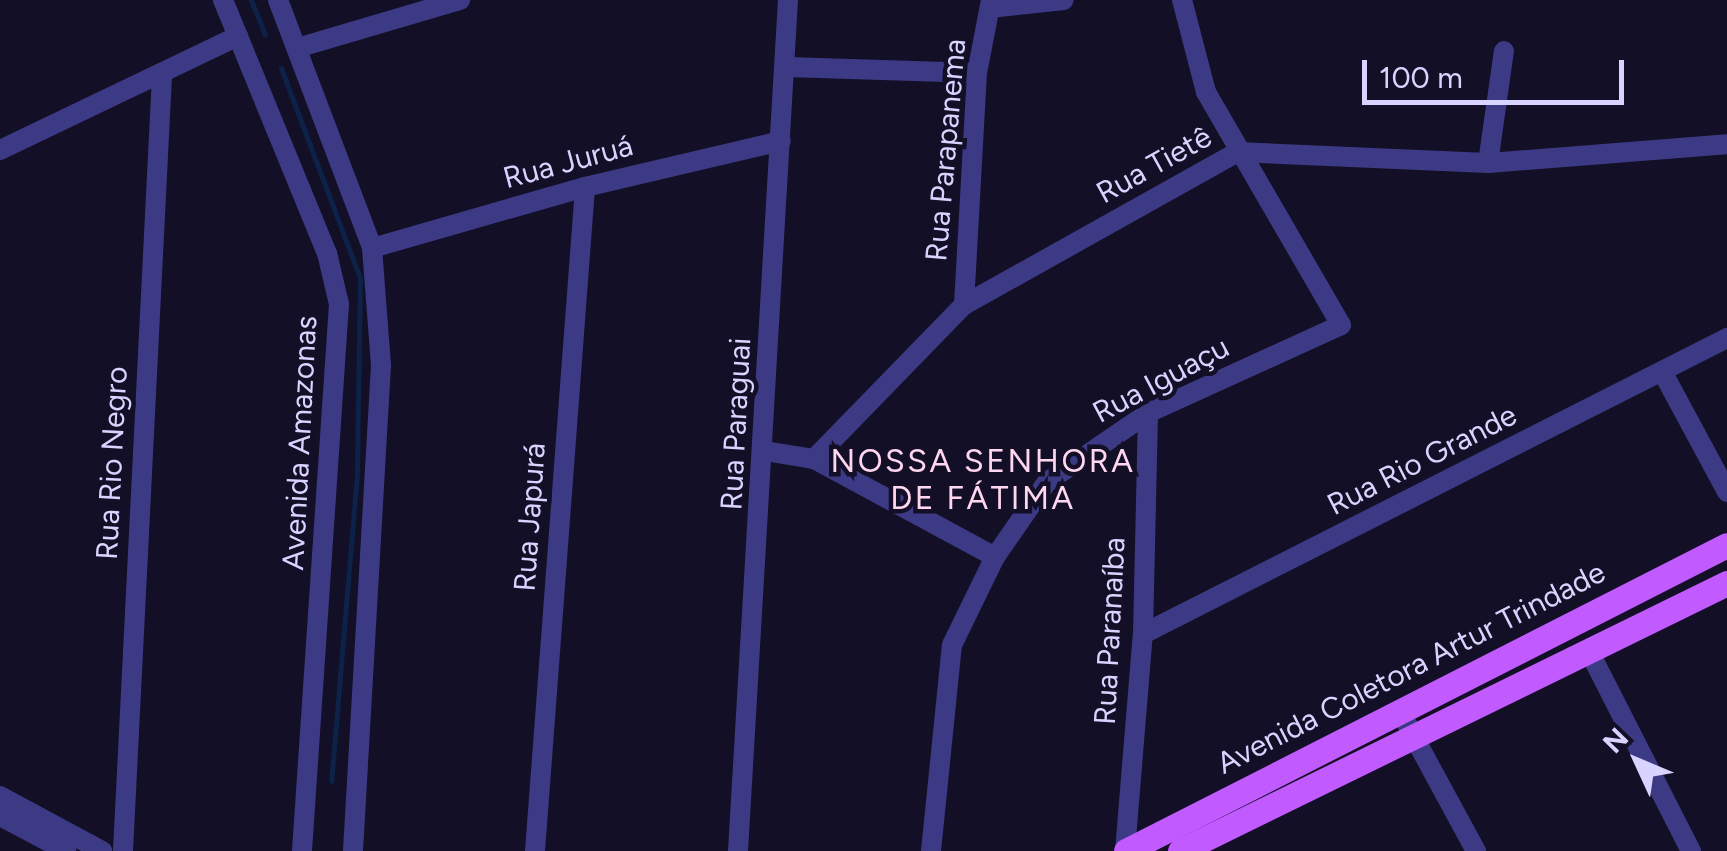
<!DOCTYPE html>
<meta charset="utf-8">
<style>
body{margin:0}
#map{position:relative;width:1727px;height:851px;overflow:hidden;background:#130f26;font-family:Figtree,sans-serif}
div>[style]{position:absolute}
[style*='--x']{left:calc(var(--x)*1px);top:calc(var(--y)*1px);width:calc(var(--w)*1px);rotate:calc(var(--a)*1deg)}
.stream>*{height:5px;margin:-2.5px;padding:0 2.5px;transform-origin:2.5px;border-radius:2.5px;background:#0c2248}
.minor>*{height:20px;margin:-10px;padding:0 10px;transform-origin:10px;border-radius:10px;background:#3d3a85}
.major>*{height:25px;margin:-12.5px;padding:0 12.5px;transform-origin:12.5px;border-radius:12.5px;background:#c25bff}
span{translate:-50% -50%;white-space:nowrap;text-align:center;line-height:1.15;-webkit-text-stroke:9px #130f26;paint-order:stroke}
.street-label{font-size:30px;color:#d9d4ff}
.neighbourhood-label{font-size:32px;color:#ffd6f0;letter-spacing:2.5px}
.north{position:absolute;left:1587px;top:711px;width:100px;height:100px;-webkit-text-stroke:8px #130f26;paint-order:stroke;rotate:314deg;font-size:28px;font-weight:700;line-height:40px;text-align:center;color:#d9d4ff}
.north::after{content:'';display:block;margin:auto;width:35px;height:45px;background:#d9d4ff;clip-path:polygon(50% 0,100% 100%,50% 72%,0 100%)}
.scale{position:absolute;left:1362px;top:60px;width:262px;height:45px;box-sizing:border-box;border:5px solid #d9d4ff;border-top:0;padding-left:12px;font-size:30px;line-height:35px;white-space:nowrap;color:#d9d4ff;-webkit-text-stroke:8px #130f26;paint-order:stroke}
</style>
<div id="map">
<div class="stream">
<i style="--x:251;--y:0;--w:37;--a:68"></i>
<i style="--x:281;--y:68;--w:224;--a:69.4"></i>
<i style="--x:360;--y:278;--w:196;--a:90.9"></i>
<i style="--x:357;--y:474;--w:308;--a:94.8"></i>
</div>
<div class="minor">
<i style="--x:223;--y:0;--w:274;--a:67.7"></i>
<i style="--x:327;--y:253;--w:52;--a:76.8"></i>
<i style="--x:339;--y:304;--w:548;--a:93.87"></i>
<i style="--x:278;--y:0;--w:265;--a:69.2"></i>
<i style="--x:372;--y:248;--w:117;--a:85.6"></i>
<i style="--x:381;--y:365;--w:487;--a:93.3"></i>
<i style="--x:990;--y:8;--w:74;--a:-6.2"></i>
<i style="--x:297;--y:48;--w:170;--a:-16.4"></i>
<i style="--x:786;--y:67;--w:191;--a:1.8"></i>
<i style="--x:0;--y:150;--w:264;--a:-25.6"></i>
<i style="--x:1488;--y:163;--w:113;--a:-81.9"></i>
<i style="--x:372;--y:248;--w:222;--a:-16"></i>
<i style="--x:585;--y:187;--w:201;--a:-13.2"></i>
<i style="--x:964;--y:305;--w:232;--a:-86.8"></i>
<i style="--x:977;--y:73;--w:74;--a:-79.1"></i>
<i style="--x:1663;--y:373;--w:135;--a:61.7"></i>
<i style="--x:765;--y:451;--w:50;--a:9.3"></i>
<i style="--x:814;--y:459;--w:206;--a:28.4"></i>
<i style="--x:814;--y:459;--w:215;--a:-45.8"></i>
<i style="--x:964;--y:305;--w:314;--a:-29.2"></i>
<i style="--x:1238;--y:152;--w:250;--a:2.5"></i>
<i style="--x:1488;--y:163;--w:240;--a:-4.5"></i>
<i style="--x:1143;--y:634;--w:655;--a:-26.88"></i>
<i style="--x:1589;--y:651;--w:225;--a:63"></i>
<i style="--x:1407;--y:724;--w:145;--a:61.5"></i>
<i style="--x:0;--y:796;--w:116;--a:28.3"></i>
<i style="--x:0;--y:816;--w:75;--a:27.9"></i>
<i style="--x:123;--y:851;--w:775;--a:-87.12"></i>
<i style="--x:535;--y:851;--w:666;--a:-85.69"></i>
<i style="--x:738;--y:851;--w:852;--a:-86.64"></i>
<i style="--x:931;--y:851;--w:207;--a:-84.2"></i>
<i style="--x:952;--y:645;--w:98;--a:-64"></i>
<i style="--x:995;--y:557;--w:91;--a:-55.3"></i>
<i style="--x:1047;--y:482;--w:122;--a:-34.3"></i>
<i style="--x:1148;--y:413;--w:212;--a:-24.5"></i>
<i style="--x:1341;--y:325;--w:269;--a:-120.1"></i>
<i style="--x:1206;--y:92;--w:95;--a:-104.6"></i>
<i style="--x:1125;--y:851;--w:218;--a:-85.3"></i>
<i style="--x:1143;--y:634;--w:221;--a:-88.7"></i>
</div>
<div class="major">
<i style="--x:1126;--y:851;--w:674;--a:-26.98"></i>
<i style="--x:1180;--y:851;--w:609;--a:-26.1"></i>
</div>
<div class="street-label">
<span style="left:946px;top:150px;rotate:-85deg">Rua Parapanema</span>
<span style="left:568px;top:162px;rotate:-15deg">Rua Juruá</span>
<span style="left:1154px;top:165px;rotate:-29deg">Rua Tietê</span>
<span style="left:1161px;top:380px;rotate:-28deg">Rua Iguaçu</span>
<span style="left:736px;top:424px;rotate:-87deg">Rua Paraguai</span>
<span style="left:300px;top:443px;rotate:-87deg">Avenida Amazonas</span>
<span style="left:1422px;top:460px;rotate:-27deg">Rua Rio Grande</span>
<span style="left:112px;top:463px;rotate:-87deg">Rua Rio Negro</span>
<span style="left:530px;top:517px;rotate:-86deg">Rua Japurá</span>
<span style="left:1110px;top:631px;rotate:-87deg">Rua Paranaíba</span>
<span style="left:1411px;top:668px;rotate:-27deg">Avenida Coletora Artur Trindade</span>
</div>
<div class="neighbourhood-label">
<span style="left:983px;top:480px">NOSSA SENHORA<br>DE FÁTIMA</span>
</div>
<div class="north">N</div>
<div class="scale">100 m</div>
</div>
